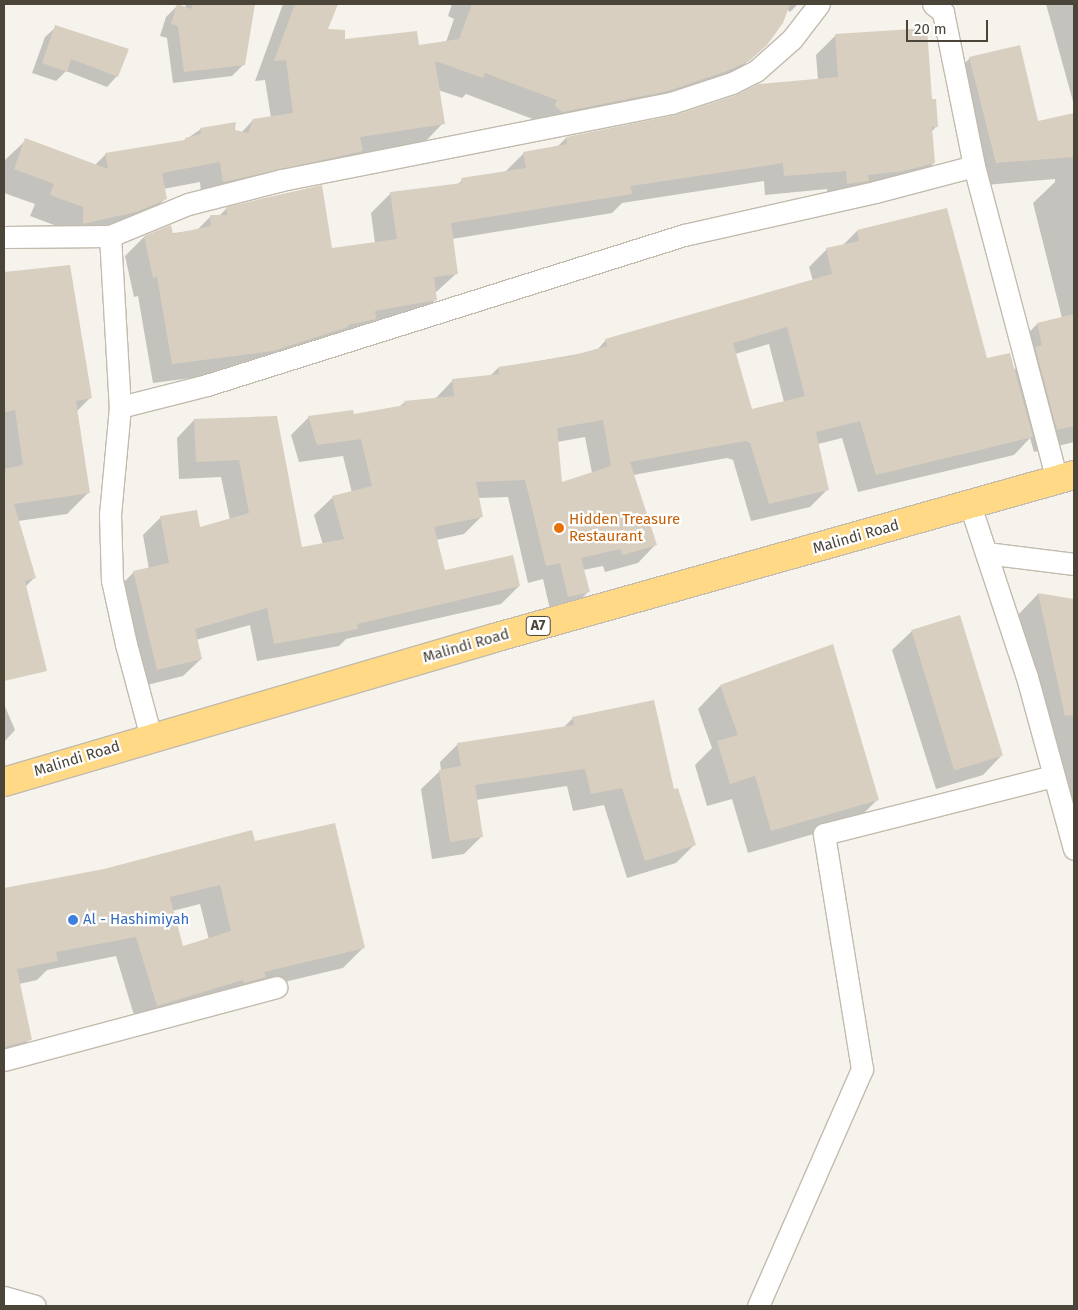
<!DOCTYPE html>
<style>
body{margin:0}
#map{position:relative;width:1078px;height:1310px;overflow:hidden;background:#f6f3ec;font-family:"Fira Sans",sans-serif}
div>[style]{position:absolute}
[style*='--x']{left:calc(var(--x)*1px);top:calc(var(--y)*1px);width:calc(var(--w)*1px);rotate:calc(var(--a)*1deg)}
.shadow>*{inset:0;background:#0003}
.building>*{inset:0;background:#d8cfc1;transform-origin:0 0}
.roads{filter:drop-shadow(1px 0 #c2bbae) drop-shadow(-1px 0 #c2bbae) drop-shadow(0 1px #c2bbae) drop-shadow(0 -1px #c2bbae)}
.minor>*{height:21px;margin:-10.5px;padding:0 10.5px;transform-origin:10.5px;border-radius:10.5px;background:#fff}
.trunk>*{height:28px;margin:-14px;padding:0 14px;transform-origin:14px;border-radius:14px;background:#ffd985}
.dots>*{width:14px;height:14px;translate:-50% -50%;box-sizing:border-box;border:2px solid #fff;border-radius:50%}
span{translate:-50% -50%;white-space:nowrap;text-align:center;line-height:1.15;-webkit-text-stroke:4.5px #fff;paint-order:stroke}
.shield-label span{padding:1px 4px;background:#fff;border:1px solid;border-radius:4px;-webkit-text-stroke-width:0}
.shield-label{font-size:14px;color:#4b4439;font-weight:700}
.food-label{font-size:15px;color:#c56008}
.left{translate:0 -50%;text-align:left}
.street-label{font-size:15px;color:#4b4439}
.shop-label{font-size:15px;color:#366cbe}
.frame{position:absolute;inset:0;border:5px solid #4b4439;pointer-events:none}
.scale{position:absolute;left:906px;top:20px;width:82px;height:22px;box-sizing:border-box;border:2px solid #4b4439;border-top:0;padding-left:6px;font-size:15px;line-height:18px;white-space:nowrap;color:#4b4439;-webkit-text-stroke:4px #fff;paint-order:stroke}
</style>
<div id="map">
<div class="shadow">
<i style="clip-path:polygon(186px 4px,253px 4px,244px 64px,232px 76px,173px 83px,167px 38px,160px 36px,166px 17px,177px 6px,185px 8px)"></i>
<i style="clip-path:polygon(283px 4px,336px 4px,327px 30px,343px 41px,418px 46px,446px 42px,454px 19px,448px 16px,452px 4px,798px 4px,790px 12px,787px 9px,751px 58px,727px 81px,538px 121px,466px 94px,462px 98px,438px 90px,443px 123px,423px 144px,202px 202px,200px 182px,163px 189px,165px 199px,145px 219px,114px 232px,62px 228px,30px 216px,35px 204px,4px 193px,5px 160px,26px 140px,95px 165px,106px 154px,182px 142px,201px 129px,241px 133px,253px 120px,271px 118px,265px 80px,255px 81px)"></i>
<i style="clip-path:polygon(1046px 4px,1074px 4px,1074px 105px)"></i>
<i style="clip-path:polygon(56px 27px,117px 76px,107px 87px,66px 71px,56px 81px,32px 73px,45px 37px)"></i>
<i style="clip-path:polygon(836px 35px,931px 101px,937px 126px,931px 132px,934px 163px,914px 182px,828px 203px,827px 189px,765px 195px,764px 181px,622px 203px,612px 213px,452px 239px,457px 273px,435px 293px,436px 299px,416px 319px,252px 370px,153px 383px,138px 296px,134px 297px,125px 256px,144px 237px,197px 230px,211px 216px,219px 216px,227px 208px,331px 250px,375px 243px,371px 213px,391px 193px,457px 185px,462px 180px,504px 173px,524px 153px,557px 147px,566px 138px,675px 116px,818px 80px,816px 55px)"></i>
<i style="clip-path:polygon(evenodd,970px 58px,1037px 123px,1074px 114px,1074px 442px,1034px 452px,1030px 438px,1014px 455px,858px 492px,842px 438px,818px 444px,828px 489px,810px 507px,751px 521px,733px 460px,727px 458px,633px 475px,655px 545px,638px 563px,605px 572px,603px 566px,583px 570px,588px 592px,571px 609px,551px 614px,543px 579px,528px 583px,508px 497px,478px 498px,482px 516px,464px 534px,436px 540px,444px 571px,519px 586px,501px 604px,346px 639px,339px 646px,257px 661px,250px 625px,196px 640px,201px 659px,183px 676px,139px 687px,116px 590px,134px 572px,149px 569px,143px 535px,161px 517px,199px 528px,230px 520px,221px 477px,179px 479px,177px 438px,194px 420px,276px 417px,301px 549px,323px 545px,314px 515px,332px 498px,352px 493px,343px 456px,299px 462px,291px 435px,309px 417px,352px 415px,399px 407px,405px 402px,435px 399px,453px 380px,490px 376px,498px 368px,596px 351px,606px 340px,813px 281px,809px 267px,827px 249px,843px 245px,857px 231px,986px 359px,1014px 370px,1019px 365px,1015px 347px,1037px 324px,1062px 318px,1033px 203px,1055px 182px,1055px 179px,973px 186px,947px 81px,970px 58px,769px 344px,784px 402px,751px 410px,735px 354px,769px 344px,970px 58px,585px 437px,592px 473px,561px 483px,557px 442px,585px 437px)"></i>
<i style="clip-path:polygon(69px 266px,90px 398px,76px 412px,88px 493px,67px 514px,4px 523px,4px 274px)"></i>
<i style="clip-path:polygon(18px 524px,34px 578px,25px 587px,24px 659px,4px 664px,4px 528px)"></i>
<i style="clip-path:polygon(1038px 594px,1074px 600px,1074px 836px,1015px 618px)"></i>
<i style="clip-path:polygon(912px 631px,1002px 755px,983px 775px,936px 789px,892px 650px)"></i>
<i style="clip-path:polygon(720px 686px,878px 799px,855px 822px,748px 853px,732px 799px,707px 806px,695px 765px,712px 748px,698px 709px)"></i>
<i style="clip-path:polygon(4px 704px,15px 730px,4px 742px)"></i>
<i style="clip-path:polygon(573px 718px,673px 791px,694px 845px,676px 863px,627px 878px,604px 805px,573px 811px,567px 786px,476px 800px,482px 836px,464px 854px,432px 859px,421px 789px,441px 770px,440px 762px,458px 744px,563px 728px)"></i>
<i style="clip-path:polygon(evenodd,254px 843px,363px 948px,343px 968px,251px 990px,137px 1025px,116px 956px,47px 970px,37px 980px,19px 984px,30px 1039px,10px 1059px,4px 1061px,4px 897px,254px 843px,200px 904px,209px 940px,182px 948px,172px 911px,200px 904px)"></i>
</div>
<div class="building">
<i style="clip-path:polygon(177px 4px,191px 9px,193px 4px,255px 4px,245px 65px,184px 72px,178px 26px,171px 24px)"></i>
<i style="clip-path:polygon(295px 4px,338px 4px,328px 29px,345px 30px,345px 39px,417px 31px,419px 45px,459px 39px,472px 4px,790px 4px,783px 23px,767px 45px,749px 61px,727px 71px,668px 91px,562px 112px,555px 106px,557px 100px,485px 73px,483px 78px,435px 61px,445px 124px,360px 137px,363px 151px,223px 182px,220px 162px,162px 173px,167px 199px,136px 212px,83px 224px,83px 207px,50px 195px,54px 184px,14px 169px,25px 138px,108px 169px,105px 153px,185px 140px,185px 138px,201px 134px,200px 128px,236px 122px,235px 130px,248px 133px,253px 119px,293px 113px,286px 60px,274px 61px)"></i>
<i style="clip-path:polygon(55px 25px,129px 49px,118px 77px,71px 59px,67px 72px,42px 63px)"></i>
<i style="clip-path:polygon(927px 28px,932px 99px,936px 99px,938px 127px,932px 127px,935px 163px,904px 171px,868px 175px,869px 181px,847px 184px,846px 171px,784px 176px,783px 163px,631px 186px,632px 194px,451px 223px,458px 274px,434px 277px,437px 300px,375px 311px,376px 319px,348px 325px,348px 327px,273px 351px,172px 364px,157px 277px,153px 278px,144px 236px,171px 225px,173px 234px,211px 226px,210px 215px,227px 215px,226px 207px,322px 185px,332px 248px,397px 239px,390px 192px,462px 183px,461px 178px,526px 168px,523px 152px,567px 144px,566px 137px,675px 115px,736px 95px,758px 84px,838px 77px,835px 34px)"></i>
<i style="clip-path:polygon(1020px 45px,1038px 121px,1074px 113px,1074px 157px,996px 163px,969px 57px)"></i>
<i style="clip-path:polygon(evenodd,947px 208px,987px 358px,1010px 353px,1033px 437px,876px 475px,860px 421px,816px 432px,829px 490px,769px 504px,750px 443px,745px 441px,630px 462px,657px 545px,623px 555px,620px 549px,581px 558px,590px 592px,568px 597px,560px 563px,546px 566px,525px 480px,476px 482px,483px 517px,434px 527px,445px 570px,513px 555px,520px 586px,357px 624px,358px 629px,274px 644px,267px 608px,195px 629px,202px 659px,157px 670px,133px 571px,169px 563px,160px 516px,197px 510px,200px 527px,249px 513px,239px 460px,196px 462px,194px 419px,277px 416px,302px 547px,344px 539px,332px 496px,372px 486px,361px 439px,317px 445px,308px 416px,353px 410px,354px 414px,405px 405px,404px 401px,454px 396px,452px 379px,499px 374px,498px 367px,571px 356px,607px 346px,605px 339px,832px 274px,826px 248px,859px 241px,857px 230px,947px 208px,787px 327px,805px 396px,752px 409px,733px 343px,787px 327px,947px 208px,603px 420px,611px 466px,562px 482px,557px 428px,603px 420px)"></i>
<i style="clip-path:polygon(70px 265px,92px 398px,76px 401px,90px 493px,14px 504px,36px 578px,25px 581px,47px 671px,4px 681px,4px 469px,23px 465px,15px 410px,4px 412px,4px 272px)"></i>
<i style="clip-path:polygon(1074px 314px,1074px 426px,1057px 430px,1035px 347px,1042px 345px,1037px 323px)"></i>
<i style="clip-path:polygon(1038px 593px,1074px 599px,1074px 715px,1065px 716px)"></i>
<i style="left:960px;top:615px;width:147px;height:51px;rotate:73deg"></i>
<i style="clip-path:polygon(833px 644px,879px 800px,771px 831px,755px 776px,730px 784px,717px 741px,738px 735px,720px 685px)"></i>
<i style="clip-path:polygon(654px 700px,674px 789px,678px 788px,696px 845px,645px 861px,622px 788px,591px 794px,585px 769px,475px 785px,483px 837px,450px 842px,439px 770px,461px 766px,457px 743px,574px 725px,572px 717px)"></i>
<i style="clip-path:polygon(evenodd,335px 823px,365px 948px,264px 972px,266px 977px,244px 983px,243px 980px,157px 1006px,136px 937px,56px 952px,58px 961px,17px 969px,32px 1040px,4px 1047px,4px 888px,104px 869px,252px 830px,255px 841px,335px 823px,220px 885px,231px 931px,183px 946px,170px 897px,220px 885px)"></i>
</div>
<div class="roads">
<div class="minor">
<i style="--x:933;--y:4;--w:13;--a:39"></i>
<i style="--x:943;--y:12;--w:157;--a:78.6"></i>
<i style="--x:974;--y:166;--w:325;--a:75.2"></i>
<i style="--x:110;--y:236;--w:171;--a:86.7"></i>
<i style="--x:120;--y:407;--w:107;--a:95.3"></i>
<i style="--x:110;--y:514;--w:66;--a:88.3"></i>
<i style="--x:112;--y:580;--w:66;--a:77.7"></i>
<i style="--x:126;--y:644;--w:96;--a:75"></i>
<i style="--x:4;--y:237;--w:106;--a:-0.5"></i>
<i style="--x:110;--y:236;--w:84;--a:-22.3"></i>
<i style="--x:188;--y:204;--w:97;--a:-14.3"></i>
<i style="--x:282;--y:180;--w:397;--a:-11.2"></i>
<i style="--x:671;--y:103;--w:64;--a:-18.2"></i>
<i style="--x:732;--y:83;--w:27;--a:-27"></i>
<i style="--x:756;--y:71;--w:48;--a:-41.6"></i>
<i style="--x:792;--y:39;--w:44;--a:-52.4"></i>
<i style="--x:120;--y:407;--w:90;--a:-14.2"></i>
<i style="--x:207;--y:385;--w:500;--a:-17.46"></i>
<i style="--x:684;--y:235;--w:196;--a:-12.7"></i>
<i style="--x:875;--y:192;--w:102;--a:-14.7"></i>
<i style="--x:970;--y:505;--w:181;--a:71.7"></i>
<i style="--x:1027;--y:677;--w:178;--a:74.7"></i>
<i style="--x:986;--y:553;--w:89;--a:7.1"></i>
<i style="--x:4;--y:1060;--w:282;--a:-15"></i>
<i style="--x:4;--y:1297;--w:32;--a:16"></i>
<i style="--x:758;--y:1306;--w:259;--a:-66.3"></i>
<i style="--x:862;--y:1069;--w:238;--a:-99.2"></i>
<i style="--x:824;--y:834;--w:236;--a:-14.2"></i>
</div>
<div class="trunk">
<i style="--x:4;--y:782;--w:511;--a:-16.38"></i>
<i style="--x:494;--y:638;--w:602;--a:-15.7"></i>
</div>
</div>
<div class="dots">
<i style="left:559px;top:528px;background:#e8710a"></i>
<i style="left:73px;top:920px;background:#3f7fe0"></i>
</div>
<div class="shield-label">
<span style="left:538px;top:626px">A7</span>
</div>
<div class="food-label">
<span class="left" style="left:569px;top:528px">Hidden Treasure<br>Restaurant</span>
</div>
<div class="street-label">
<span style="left:856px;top:537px;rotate:-16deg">Malindi Road</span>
<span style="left:466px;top:646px;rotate:-16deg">Malindi Road</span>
<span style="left:77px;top:759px;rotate:-17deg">Malindi Road</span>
</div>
<div class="shop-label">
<span class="left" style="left:83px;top:920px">Al - Hashimiyah</span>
</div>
<div class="frame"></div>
<div class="scale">20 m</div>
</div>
